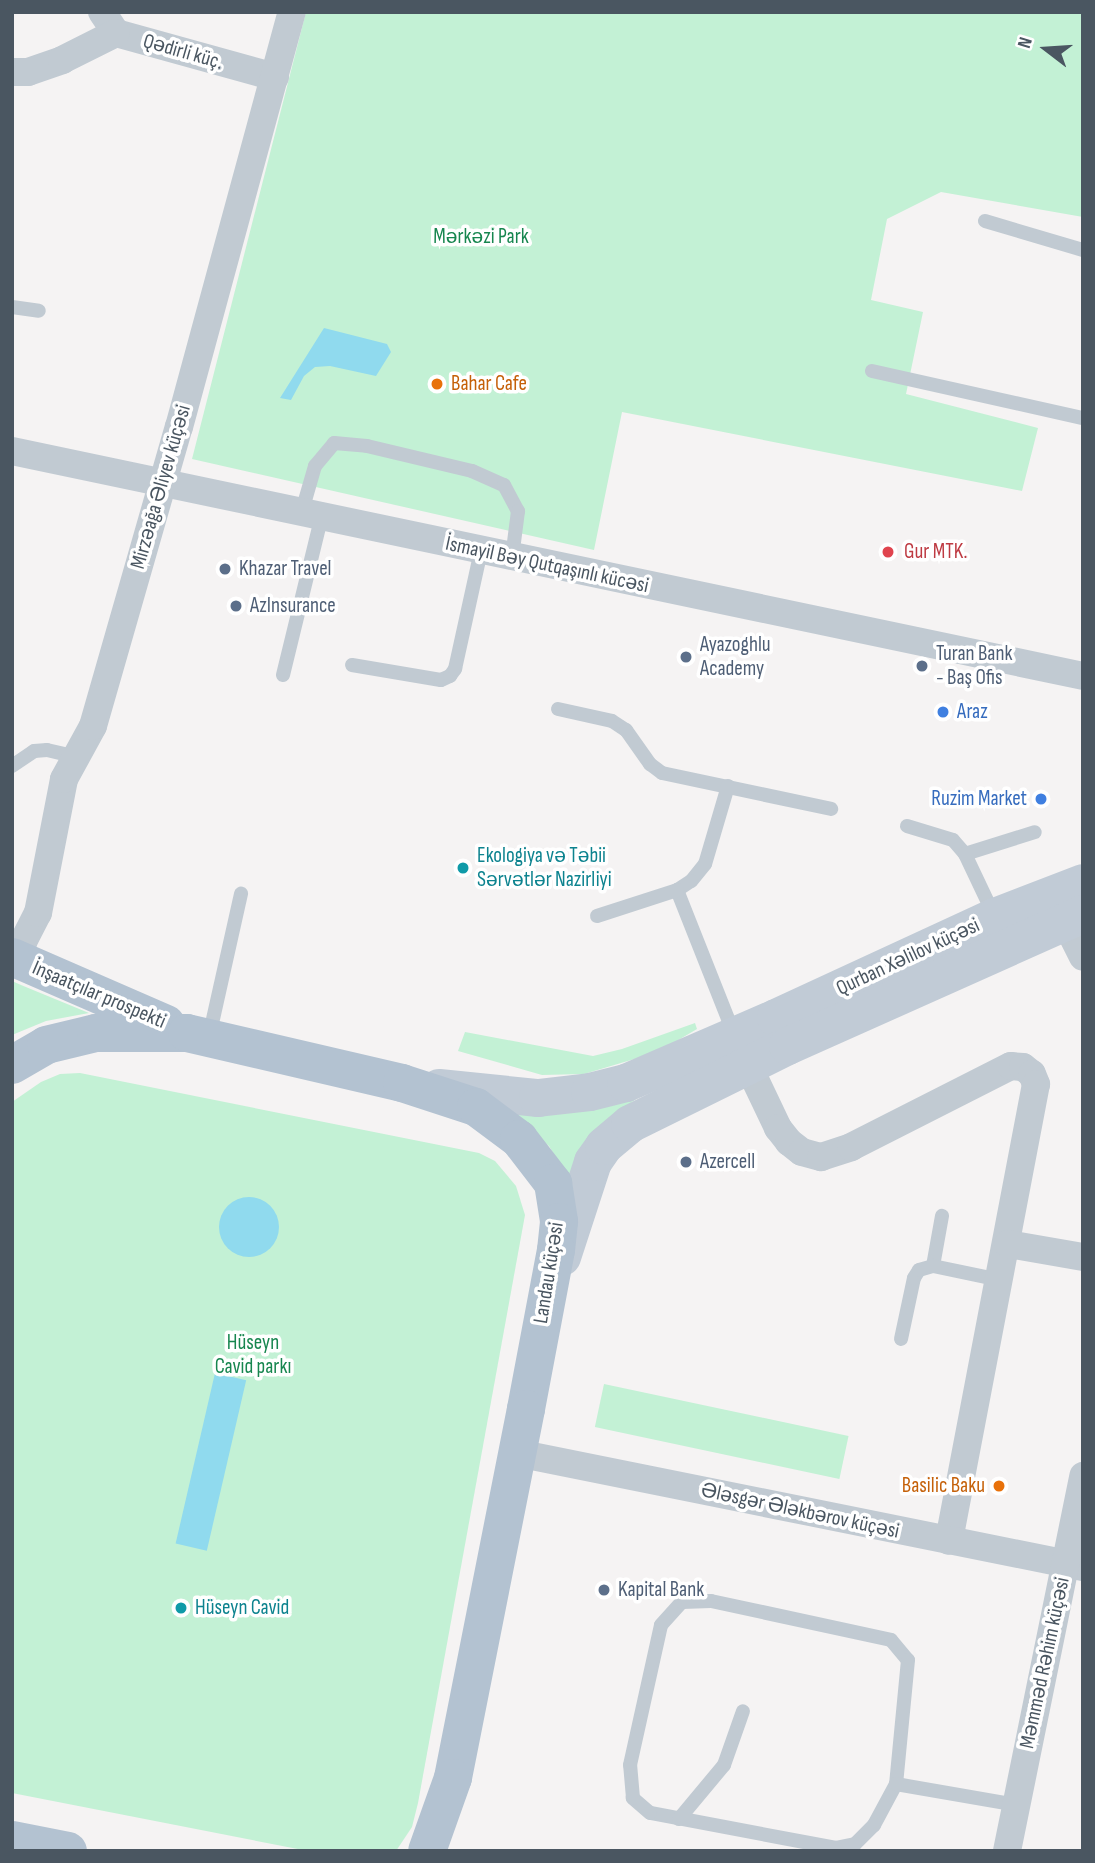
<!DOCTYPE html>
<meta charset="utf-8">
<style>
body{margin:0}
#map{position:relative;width:1095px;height:1863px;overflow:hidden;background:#f5f3f3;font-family:"Sofia Sans Condensed",sans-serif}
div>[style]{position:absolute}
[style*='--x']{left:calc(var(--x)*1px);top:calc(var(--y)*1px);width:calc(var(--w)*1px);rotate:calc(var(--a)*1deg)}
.green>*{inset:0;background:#c3f1d5;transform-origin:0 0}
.water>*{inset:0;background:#90daee;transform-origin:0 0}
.round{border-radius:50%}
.lane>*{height:14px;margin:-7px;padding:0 7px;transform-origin:7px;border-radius:7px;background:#c1cad2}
.street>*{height:28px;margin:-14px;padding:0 14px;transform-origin:14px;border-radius:14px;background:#c1cad2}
.secondary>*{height:38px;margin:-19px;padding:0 19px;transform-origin:19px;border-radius:19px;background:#c1cbd6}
.primary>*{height:38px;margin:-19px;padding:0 19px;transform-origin:19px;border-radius:19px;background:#b3c2d1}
.dots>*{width:19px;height:19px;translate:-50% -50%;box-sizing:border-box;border:4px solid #fff;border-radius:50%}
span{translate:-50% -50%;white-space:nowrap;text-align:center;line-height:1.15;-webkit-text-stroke:7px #fff;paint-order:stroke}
.street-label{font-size:21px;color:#4a5661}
.park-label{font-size:21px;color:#17864f}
.food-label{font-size:21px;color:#c56008}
.left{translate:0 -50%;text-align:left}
.right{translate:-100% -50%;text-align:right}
.health-label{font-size:21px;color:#be3a42}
.service-label{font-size:21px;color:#4e5e75}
.shop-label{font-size:21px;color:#366cbe}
.culture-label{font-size:21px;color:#0d838f}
.frame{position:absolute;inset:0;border:14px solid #4a5661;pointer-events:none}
.north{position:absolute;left:1011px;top:14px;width:70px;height:70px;-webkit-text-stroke:5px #fff;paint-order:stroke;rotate:287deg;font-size:19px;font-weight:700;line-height:28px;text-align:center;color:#4a5661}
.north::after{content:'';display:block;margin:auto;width:24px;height:32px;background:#4a5661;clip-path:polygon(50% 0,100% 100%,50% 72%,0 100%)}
</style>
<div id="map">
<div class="green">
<i style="clip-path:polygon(306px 12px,1083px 12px,1083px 217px,941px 192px,887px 219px,871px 300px,923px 312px,906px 394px,1038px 428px,1022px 491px,622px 412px,594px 550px,192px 459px)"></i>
<i style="clip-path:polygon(12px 981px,21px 985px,89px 1013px,46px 1021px,12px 1035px)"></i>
<i style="clip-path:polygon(695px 1023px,697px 1029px,658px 1052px,584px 1074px,542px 1075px,458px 1051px,465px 1032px,593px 1056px,622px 1049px)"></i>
<i style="clip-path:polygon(80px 1073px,479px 1153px,495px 1161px,516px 1186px,525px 1215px,418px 1803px,412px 1827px,396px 1851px,308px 1851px,12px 1793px,12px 1102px,41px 1082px,60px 1074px)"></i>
<i style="clip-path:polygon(636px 1099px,611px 1119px,572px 1185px,549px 1146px,513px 1115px)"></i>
<i style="left:604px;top:1384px;width:250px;height:44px;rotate:12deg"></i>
</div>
<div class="water">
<i style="clip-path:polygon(324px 328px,387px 344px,391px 352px,376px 376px,330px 366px,315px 367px,304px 376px,291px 400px,280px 398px)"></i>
<i class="round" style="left:219px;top:1197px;width:60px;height:60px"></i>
<i style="left:215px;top:1373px;width:32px;height:175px;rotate:13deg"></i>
</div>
<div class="lane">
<i style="--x:985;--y:221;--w:102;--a:16.5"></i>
<i style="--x:12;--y:307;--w:27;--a:8"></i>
<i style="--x:872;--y:371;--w:216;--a:12.6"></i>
<i style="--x:302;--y:511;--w:47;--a:-73.9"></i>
<i style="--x:315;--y:466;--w:30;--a:-50"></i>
<i style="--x:334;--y:443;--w:33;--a:5"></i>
<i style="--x:367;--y:446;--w:108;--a:13.4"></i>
<i style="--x:472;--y:471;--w:35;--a:24"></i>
<i style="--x:504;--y:485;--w:30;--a:62"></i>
<i style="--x:518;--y:511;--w:47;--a:97.3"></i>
<i style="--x:352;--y:665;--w:90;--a:9.6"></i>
<i style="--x:441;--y:680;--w:10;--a:-24"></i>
<i style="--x:450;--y:676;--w:9;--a:-54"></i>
<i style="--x:455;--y:669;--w:121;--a:-77.6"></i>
<i style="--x:283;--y:675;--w:165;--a:-76.3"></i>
<i style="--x:558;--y:709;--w:55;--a:12.5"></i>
<i style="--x:612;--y:721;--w:17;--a:33"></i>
<i style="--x:626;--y:730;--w:42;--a:54.8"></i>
<i style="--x:650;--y:764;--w:15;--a:37"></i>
<i style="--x:662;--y:773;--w:173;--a:12"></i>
<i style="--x:12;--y:766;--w:27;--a:-34"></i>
<i style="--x:34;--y:751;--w:13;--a:-4"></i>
<i style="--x:47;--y:750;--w:27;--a:13"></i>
<i style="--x:728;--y:786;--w:81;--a:106.4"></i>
<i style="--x:705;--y:864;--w:22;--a:129"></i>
<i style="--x:691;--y:881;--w:17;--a:147"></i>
<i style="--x:677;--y:890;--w:155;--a:68.4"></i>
<i style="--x:907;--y:826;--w:48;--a:16.9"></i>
<i style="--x:953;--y:840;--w:18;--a:49"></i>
<i style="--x:965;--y:854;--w:68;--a:64.6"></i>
<i style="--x:965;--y:854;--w:73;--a:-17.4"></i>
<i style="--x:597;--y:916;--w:84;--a:-18"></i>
<i style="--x:209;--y:1037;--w:147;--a:-77.4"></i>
<i style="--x:933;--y:1266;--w:51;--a:-79.8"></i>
<i style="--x:901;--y:1339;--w:62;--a:-78"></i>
<i style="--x:914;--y:1278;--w:9;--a:-58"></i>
<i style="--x:919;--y:1270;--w:15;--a:-16"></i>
<i style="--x:933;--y:1266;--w:68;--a:11.8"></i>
<i style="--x:711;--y:1601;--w:184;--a:12.2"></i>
<i style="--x:891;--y:1640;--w:26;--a:50"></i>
<i style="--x:908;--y:1660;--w:125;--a:95.5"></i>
<i style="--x:896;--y:1784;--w:47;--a:118.2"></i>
<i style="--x:874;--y:1825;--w:27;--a:135"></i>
<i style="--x:855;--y:1844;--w:19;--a:168"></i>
<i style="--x:836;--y:1848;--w:189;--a:-169.3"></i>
<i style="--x:650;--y:1813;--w:23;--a:-139"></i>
<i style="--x:633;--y:1798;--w:33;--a:-95"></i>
<i style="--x:630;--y:1765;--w:143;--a:-77.5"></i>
<i style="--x:661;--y:1625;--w:31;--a:-48"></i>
<i style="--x:682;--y:1602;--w:29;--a:-2"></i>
<i style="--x:896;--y:1784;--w:122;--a:9.9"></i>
<i style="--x:679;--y:1819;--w:70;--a:-50.2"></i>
<i style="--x:724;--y:1765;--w:57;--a:-70.6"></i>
</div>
<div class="street">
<i style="--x:102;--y:12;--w:25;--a:56"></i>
<i style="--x:116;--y:33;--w:165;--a:15.5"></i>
<i style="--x:12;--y:72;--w:16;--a:0"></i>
<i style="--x:28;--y:72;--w:36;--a:-19"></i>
<i style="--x:62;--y:60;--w:60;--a:-26.6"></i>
<i style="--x:12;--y:451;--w:1094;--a:11.86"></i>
<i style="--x:1065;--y:921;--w:40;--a:63.4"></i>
<i style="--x:12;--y:948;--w:13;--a:-29"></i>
<i style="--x:23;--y:942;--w:33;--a:-63"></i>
<i style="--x:38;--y:913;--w:136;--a:-79"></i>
<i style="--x:64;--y:779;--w:60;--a:-61.3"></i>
<i style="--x:93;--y:726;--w:311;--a:-74"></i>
<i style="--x:179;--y:427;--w:430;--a:-74.8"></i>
<i style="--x:748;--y:1065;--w:70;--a:64.5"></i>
<i style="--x:778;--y:1128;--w:18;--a:52"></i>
<i style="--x:789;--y:1142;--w:16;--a:38"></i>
<i style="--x:802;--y:1152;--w:20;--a:15"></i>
<i style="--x:821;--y:1157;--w:32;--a:-18"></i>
<i style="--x:851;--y:1147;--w:179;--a:-26.9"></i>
<i style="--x:1011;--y:1066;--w:12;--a:5"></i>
<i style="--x:1023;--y:1067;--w:11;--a:38"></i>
<i style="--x:1032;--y:1074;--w:11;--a:68"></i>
<i style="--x:1036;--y:1084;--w:465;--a:100.8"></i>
<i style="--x:1008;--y:1244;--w:76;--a:9.8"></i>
<i style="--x:517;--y:1453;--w:577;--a:11.39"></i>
<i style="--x:1007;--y:1851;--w:383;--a:-78.5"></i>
</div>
<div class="secondary">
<i style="--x:439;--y:1088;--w:100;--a:5.8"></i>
<i style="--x:538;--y:1098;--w:52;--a:-6.6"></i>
<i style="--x:590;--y:1092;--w:37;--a:-14"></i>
<i style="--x:626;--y:1083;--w:163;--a:-23.4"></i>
<i style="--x:776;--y:1018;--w:241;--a:-24.8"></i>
<i style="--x:995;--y:917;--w:94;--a:-21.1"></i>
<i style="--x:562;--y:1257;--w:100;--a:-71.9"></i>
<i style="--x:593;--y:1162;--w:19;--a:-55"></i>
<i style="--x:604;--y:1146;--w:34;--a:-40"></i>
<i style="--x:630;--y:1124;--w:176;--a:-26.3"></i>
<i style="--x:788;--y:1046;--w:323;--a:-24.1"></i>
</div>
<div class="primary">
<i style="--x:12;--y:957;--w:168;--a:23.5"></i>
<i style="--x:12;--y:1065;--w:39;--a:-30"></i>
<i style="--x:46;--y:1045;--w:51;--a:-13.5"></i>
<i style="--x:96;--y:1033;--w:91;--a:0"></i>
<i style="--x:187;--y:1033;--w:221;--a:13.1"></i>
<i style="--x:402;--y:1083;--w:78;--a:18"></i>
<i style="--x:476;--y:1107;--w:54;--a:36.7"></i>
<i style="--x:519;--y:1139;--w:56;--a:52.3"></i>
<i style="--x:553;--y:1183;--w:39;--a:81"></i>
<i style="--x:559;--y:1222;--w:28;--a:96"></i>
<i style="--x:556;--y:1250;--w:162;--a:100.7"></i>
<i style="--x:526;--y:1409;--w:376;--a:101.2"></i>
<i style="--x:453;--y:1778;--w:77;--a:109.6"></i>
<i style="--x:12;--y:1840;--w:57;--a:11.1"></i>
</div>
<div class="dots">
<i style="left:437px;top:384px;background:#e8710a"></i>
<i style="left:888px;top:552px;background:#e0444e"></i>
<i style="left:225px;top:569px;background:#5c6f8a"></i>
<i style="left:236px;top:606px;background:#5c6f8a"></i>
<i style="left:686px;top:657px;background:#5c6f8a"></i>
<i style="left:922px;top:666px;background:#5c6f8a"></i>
<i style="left:943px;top:712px;background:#3f7fe0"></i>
<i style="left:1041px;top:799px;background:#3f7fe0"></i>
<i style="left:463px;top:868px;background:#0f9aa8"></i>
<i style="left:686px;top:1162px;background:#5c6f8a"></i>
<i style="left:999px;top:1486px;background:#e8710a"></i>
<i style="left:604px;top:1590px;background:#5c6f8a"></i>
<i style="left:181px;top:1608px;background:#0f9aa8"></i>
</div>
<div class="street-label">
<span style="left:183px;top:52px;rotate:16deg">Qədirli küç.</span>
<span style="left:161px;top:487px;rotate:-74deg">Mirzəağa Əliyev küçəsi</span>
<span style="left:547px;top:565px;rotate:12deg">İsmayil Bəy Qutqaşınlı kücəsi</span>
<span style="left:908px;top:957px;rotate:-25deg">Qurban Xəlilov küçəsi</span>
<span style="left:99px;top:995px;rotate:23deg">İnşaatçılar prospekti</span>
<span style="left:549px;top:1273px;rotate:-81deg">Landau küçəsi</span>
<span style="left:800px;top:1511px;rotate:12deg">Ələsgər Ələkbərov küçəsi</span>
<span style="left:1045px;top:1663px;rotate:-78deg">Məmməd Rəhim küçəsi</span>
</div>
<div class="park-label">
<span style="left:481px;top:237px">Mərkəzi Park</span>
<span style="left:253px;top:1355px">Hüseyn<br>Cavid parkı</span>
</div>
<div class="food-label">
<span class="left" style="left:451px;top:384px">Bahar Cafe</span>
<span class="right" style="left:985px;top:1486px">Basilic Baku</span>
</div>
<div class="health-label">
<span class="left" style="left:904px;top:552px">Gur MTK.</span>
</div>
<div class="service-label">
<span class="left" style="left:239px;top:569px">Khazar Travel</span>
<span class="left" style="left:250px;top:606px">AzInsurance</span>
<span class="left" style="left:700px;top:657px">Ayazoghlu<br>Academy</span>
<span class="left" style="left:936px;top:666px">Turan Bank<br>- Baş Ofis</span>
<span class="left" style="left:700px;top:1162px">Azercell</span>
<span class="left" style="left:618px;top:1590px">Kapital Bank</span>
</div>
<div class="shop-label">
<span class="left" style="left:957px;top:712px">Araz</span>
<span class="right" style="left:1027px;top:799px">Ruzim Market</span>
</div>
<div class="culture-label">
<span class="left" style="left:477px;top:868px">Ekologiya və Təbii<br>Sərvətlər Nazirliyi</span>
<span class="left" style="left:195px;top:1608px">Hüseyn Cavid</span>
</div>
<div class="frame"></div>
<div class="north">N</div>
</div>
